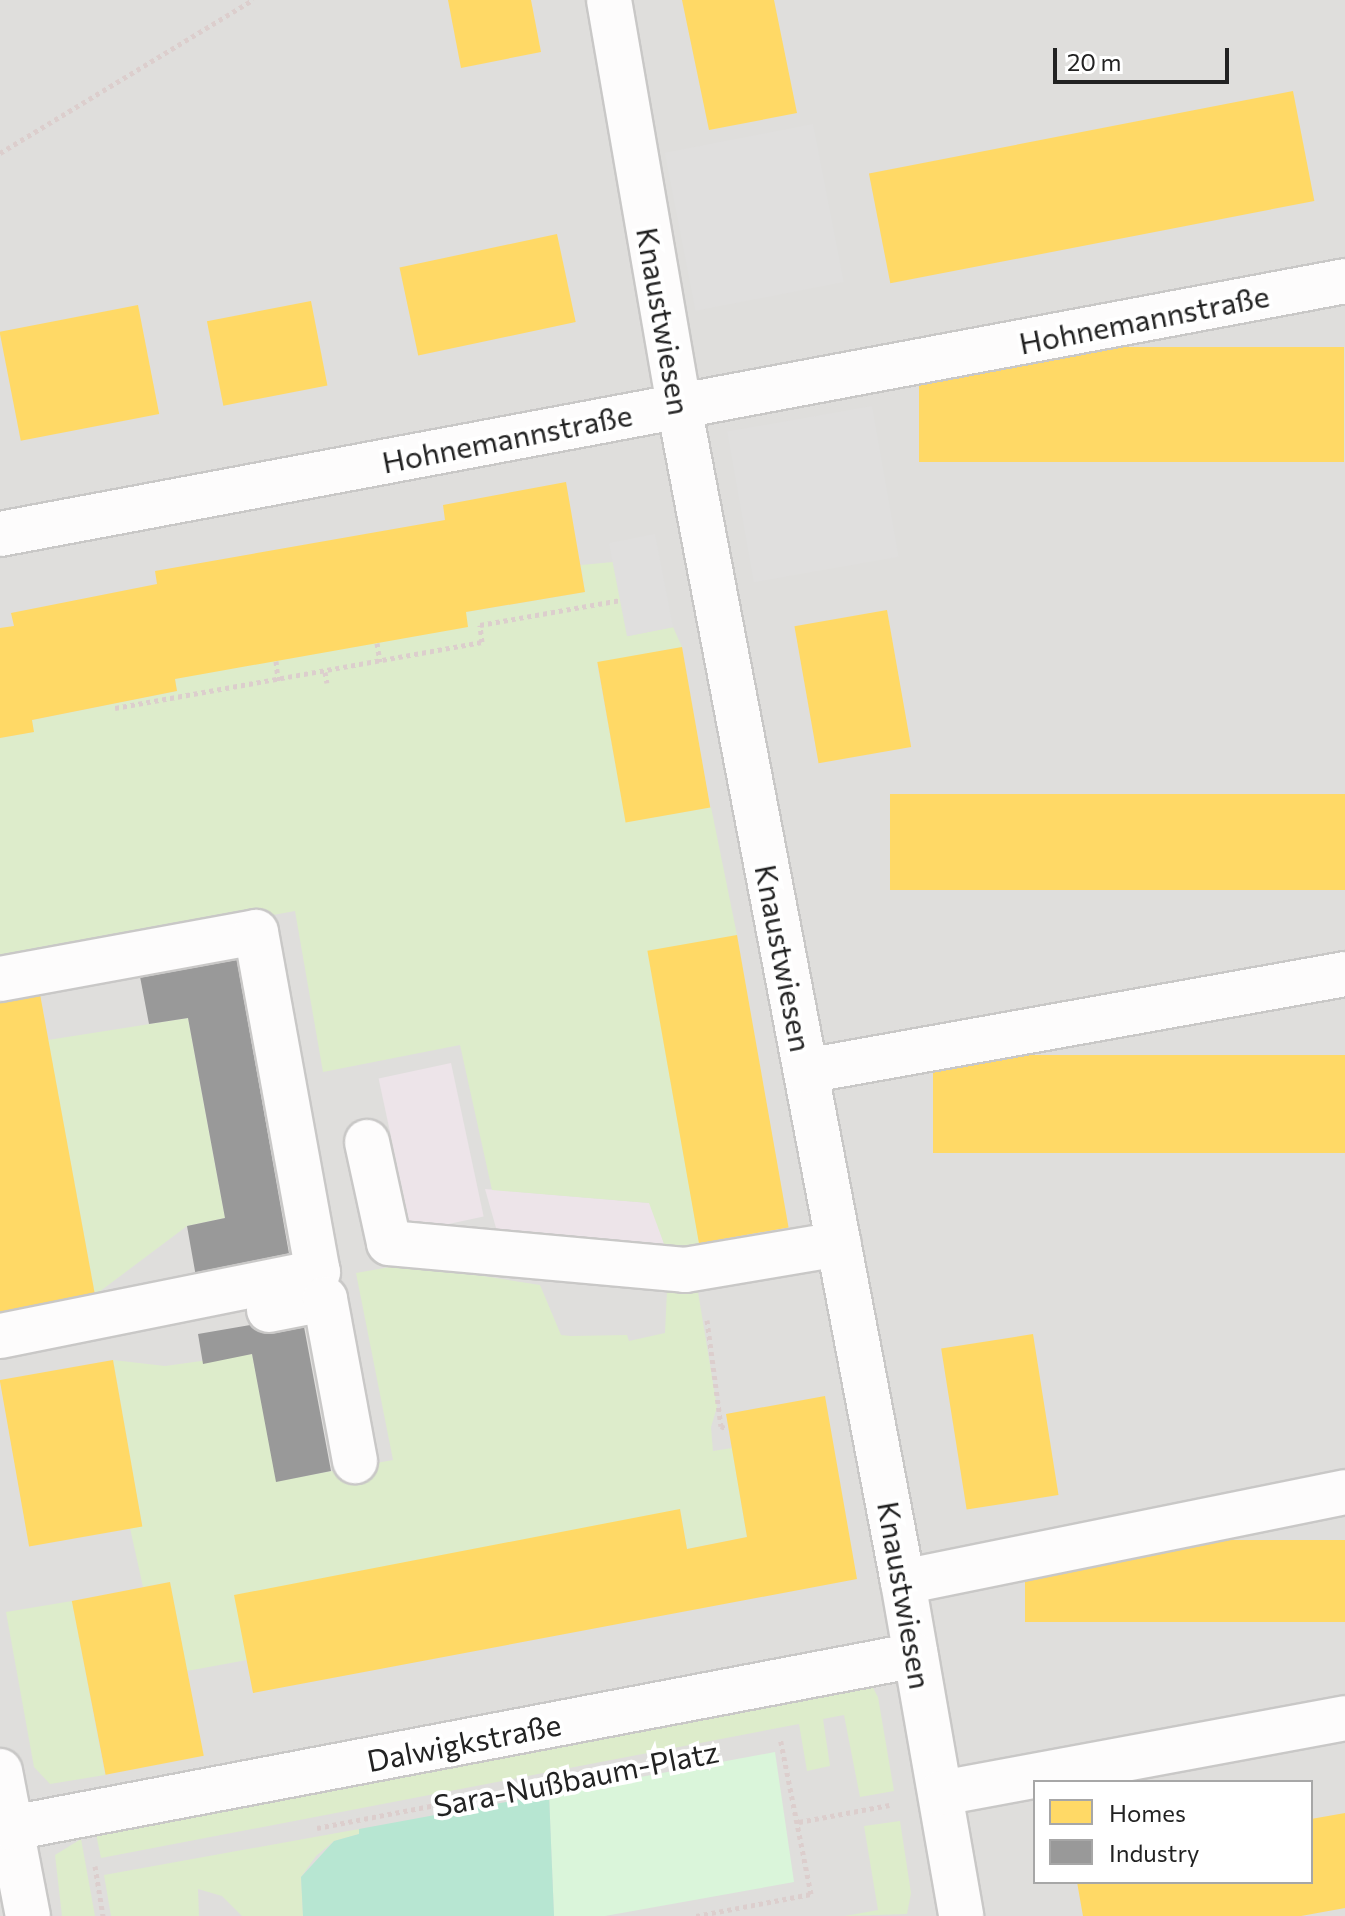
<!DOCTYPE html>
<meta charset="utf-8">
<style>
body{margin:0}
#map{position:relative;width:1345px;height:1916px;overflow:hidden;background:#f0eeeb;font-family:Commissioner,sans-serif}
div>[style]{position:absolute}
[style*='--x']{left:calc(var(--x)*1px);top:calc(var(--y)*1px);width:calc(var(--w)*1px);rotate:calc(var(--a)*1deg)}
.residential>*{inset:0;background:#dfdedc}
.industrial>*{inset:0;background:#ede4e9;transform-origin:0 0}
.grass>*{inset:0;background:#ddeccb}
.park>*{inset:0;background:#daf5da}
.pitch>*{inset:0;background:#b7e6d2}
.parking>*{inset:0;background:#e0dfde;transform-origin:0 0}
.homes>*{inset:0;background:#ffd966;transform-origin:0 0}
.industry>*{inset:0;background:#999}
.path>*{height:5px;margin-top:-2.5px;transform-origin:0;background:repeating-linear-gradient(90deg,#dccecd 0 4px,transparent 0 8px)}
.roads{filter:drop-shadow(2px 0 #c9c8c7) drop-shadow(-2px 0 #c9c8c7) drop-shadow(0 2px #c9c8c7) drop-shadow(0 -2px #c9c8c7)}
.minor>*{height:44px;margin:-22px;padding:0 22px;transform-origin:22px;border-radius:22px;background:#fdfcfc}
span{translate:-50% -50%;white-space:nowrap;text-align:center;line-height:1.15;-webkit-text-stroke:8px #fff;paint-order:stroke}
.street-label{font-size:30px;color:#222}
.legend{position:absolute;left:1033px;top:1780px;width:280px;height:104px;box-sizing:border-box;background:#fff;border:2px solid #a7a7a7;margin:0;padding:10px 14px;list-style:none;font-size:24px;color:#222}
.legend li{display:flex;align-items:center;gap:16px;height:40px}
.legend b{width:40px;border:2px solid #a7a7a7}
.scale{position:absolute;left:1053px;top:48px;width:176px;height:36px;box-sizing:border-box;border:4px solid #222;border-top:0;padding-left:10px;font-size:24px;line-height:28px;white-space:nowrap;color:#222;-webkit-text-stroke:6px #fff;paint-order:stroke}
</style>
<div id="map">
<div class="residential">
<i style="clip-path:polygon(evenodd,0 0,1345px 0,1345px 1916px,0 1916px,0 0,1035px 1782px,1311px 1782px,1311px 1882px,1035px 1882px,1035px 1782px)"></i>
</div>
<div class="industrial">
<i style="left:451px;top:1063px;width:157px;height:74px;rotate:78deg"></i>
<i style="clip-path:polygon(485px 1189px,650px 1203px,667px 1252px,498px 1235px)"></i>
</div>
<div class="grass">
<i style="clip-path:polygon(613px 562px,628px 636px,673px 627px,682px 647px,597px 663px,626px 822px,711px 807px,737px 935px,648px 952px,702px 1254px,667px 1252px,649px 1203px,492px 1190px,460px 1045px,323px 1072px,295px 911px,0 965px,0 738px,33px 732px,32px 720px,177px 691px,175px 679px,466px 612px,585px 592px,581px 565px)"></i>
<i style="clip-path:polygon(188px 1018px,225px 1218px,187px 1226px,95px 1295px,48px 1040px)"></i>
<i style="clip-path:polygon(407px 1264px,540px 1285px,561px 1335px,571px 1336px,627px 1335px,629px 1341px,665px 1333px,667px 1290px,698px 1292px,717px 1407px,711px 1427px,713px 1451px,732px 1448px,747px 1537px,687px 1549px,680px 1509px,247px 1660px,187px 1671px,170px 1582px,143px 1587px,130px 1528px,142px 1525px,113px 1360px,165px 1366px,252px 1354px,277px 1481px,393px 1460px,356px 1273px)"></i>
<i style="clip-path:polygon(72px 1601px,105px 1775px,50px 1784px,34px 1767px,6px 1612px)"></i>
<i style="clip-path:polygon(861px 1688px,873px 1688px,878px 1697px,894px 1791px,860px 1797px,844px 1715px,823px 1719px,830px 1766px,807px 1771px,799px 1724px,101px 1858px,96px 1834px)"></i>
<i style="clip-path:polygon(900px 1821px,911px 1893px,907px 1914px,845px 1916px,878px 1910px,864px 1826px)"></i>
<i style="clip-path:polygon(359px 1829px,359px 1834px,334px 1841px,316px 1856px,301px 1877px,303px 1916px,242px 1916px,222px 1896px,198px 1889px,199px 1916px,111px 1916px,104px 1875px)"></i>
<i style="clip-path:polygon(81px 1839px,95px 1916px,62px 1916px,55px 1855px)"></i>
</div>
<div class="park">
<i style="clip-path:polygon(775px 1752px,794px 1882px,605px 1916px,554px 1916px,549px 1794px)"></i>
</div>
<div class="pitch">
<i style="clip-path:polygon(549px 1794px,554px 1916px,303px 1916px,301px 1877px,334px 1841px,359px 1834px,359px 1829px)"></i>
</div>
<div class="parking">
<i style="left:813px;top:124px;width:161px;height:151px;rotate:79deg"></i>
<i style="left:872px;top:406px;width:153px;height:147px;rotate:80deg"></i>
<i style="left:655px;top:534px;width:95px;height:47px;rotate:79deg"></i>
</div>
<div class="homes">
<i style="clip-path:polygon(448px 0,531px 0,541px 52px,461px 68px)"></i>
<i style="clip-path:polygon(682px 0,774px 0,797px 113px,709px 130px)"></i>
<i style="left:1293px;top:91px;width:112px;height:432px;rotate:79deg"></i>
<i style="left:557px;top:234px;width:90px;height:161px;rotate:78deg"></i>
<i style="left:311px;top:301px;width:86px;height:106px;rotate:79deg"></i>
<i style="left:138px;top:305px;width:111px;height:141px;rotate:79deg"></i>
<i style="left:1344px;top:347px;width:115px;height:425px;rotate:90deg"></i>
<i style="clip-path:polygon(566px 482px,585px 592px,466px 612px,468px 627px,175px 679px,177px 691px,32px 720px,34px 732px,0 738px,0 628px,14px 626px,11px 613px,157px 584px,155px 571px,445px 520px,443px 505px)"></i>
<i style="left:887px;top:610px;width:139px;height:94px;rotate:80deg"></i>
<i style="left:682px;top:647px;width:163px;height:86px;rotate:80deg"></i>
<i style="left:1345px;top:794px;width:96px;height:455px;rotate:90deg"></i>
<i style="left:737px;top:935px;width:297px;height:91px;rotate:80deg"></i>
<i style="clip-path:polygon(40px 994px,95px 1295px,0 1313px,0 1002px)"></i>
<i style="left:1345px;top:1055px;width:98px;height:412px;rotate:90deg"></i>
<i style="left:1033px;top:1334px;width:163px;height:93px;rotate:81deg"></i>
<i style="left:113px;top:1360px;width:169px;height:115px;rotate:80deg"></i>
<i style="clip-path:polygon(825px 1396px,857px 1579px,253px 1693px,234px 1595px,680px 1509px,687px 1549px,747px 1537px,726px 1414px)"></i>
<i style="left:1345px;top:1540px;width:82px;height:320px;rotate:90deg"></i>
<i style="left:170px;top:1582px;width:177px;height:100px;rotate:79deg"></i>
<i style="clip-path:polygon(1345px 1813px,1345px 1908px,1301px 1916px,1083px 1916px,1077px 1882px,1311px 1882px,1311px 1819px)"></i>
</div>
<div class="industry">
<i style="clip-path:polygon(235px 948px,291px 1265px,198px 1288px,187px 1226px,225px 1218px,188px 1018px,149px 1024px,138px 966px)"></i>
<i style="clip-path:polygon(302px 1316px,331px 1471px,276px 1482px,252px 1354px,203px 1364px,198px 1334px)"></i>
</div>
<div class="path">
<i style="--x:0;--y:153;--w:296;--a:-31.2"></i>
<i style="--x:377;--y:643;--w:19;--a:81"></i>
<i style="--x:276;--y:661;--w:20;--a:84"></i>
<i style="--x:325;--y:672;--w:11;--a:80"></i>
<i style="--x:115;--y:708;--w:373;--a:-10.2"></i>
<i style="--x:482;--y:642;--w:17;--a:-97"></i>
<i style="--x:480;--y:625;--w:143;--a:-10.1"></i>
<i style="--x:707;--y:1320;--w:107;--a:82.5"></i>
<i style="--x:721;--y:1426;--w:7;--a:27"></i>
<i style="--x:799;--y:1822;--w:92;--a:-10.7"></i>
<i style="--x:317;--y:1828;--w:258;--a:-11"></i>
<i style="--x:95;--y:1866;--w:51;--a:80.9"></i>
<i style="--x:696;--y:1916;--w:117;--a:-10.8"></i>
<i style="--x:811;--y:1894;--w:159;--a:-101.2"></i>
</div>
<div class="roads">
<div class="minor">
<i style="--x:609;--y:0;--w:412;--a:80.2"></i>
<i style="--x:679;--y:406;--w:1197;--a:79.22"></i>
<i style="--x:903;--y:1582;--w:339;--a:80.1"></i>
<i style="--x:0;--y:534;--w:1369;--a:-10.65"></i>
<i style="--x:0;--y:979;--w:260;--a:-10.4"></i>
<i style="--x:256;--y:932;--w:346;--a:79.7"></i>
<i style="--x:318;--y:1272;--w:324;--a:168.6"></i>
<i style="--x:806;--y:1071;--w:548;--a:-10.2"></i>
<i style="--x:367;--y:1142;--w:103;--a:77.7"></i>
<i style="--x:389;--y:1243;--w:297;--a:5.2"></i>
<i style="--x:685;--y:1270;--w:156;--a:-9.6"></i>
<i style="--x:269;--y:1310;--w:57;--a:-11.1"></i>
<i style="--x:325;--y:1299;--w:165;--a:79.5"></i>
<i style="--x:903;--y:1582;--w:451;--a:-11.5"></i>
<i style="--x:0;--y:1771;--w:148;--a:79.1"></i>
<i style="--x:941;--y:1793;--w:411;--a:-10.5"></i>
<i style="--x:12;--y:1828;--w:920;--a:-10.83"></i>
</div>
</div>
<div class="street-label">
<span style="left:1144px;top:319px;rotate:-11deg">Hohnemannstraße</span>
<span style="left:664px;top:321px;rotate:80deg">Knaustwiesen</span>
<span style="left:507px;top:438px;rotate:-11deg">Hohnemannstraße</span>
<span style="left:784px;top:958px;rotate:79deg">Knaustwiesen</span>
<span style="left:905px;top:1595px;rotate:80deg">Knaustwiesen</span>
<span style="left:464px;top:1742px;rotate:-11deg">Dalwigkstraße</span>
<span style="left:576px;top:1778px;rotate:-11deg">Sara-Nußbaum-Platz</span>
</div>
<ul class="legend">
<li><b style="height:22px;background:#ffd966"></b>Homes</li>
<li><b style="height:22px;background:#999"></b>Industry</li>
</ul>
<div class="scale">20 m</div>
</div>
